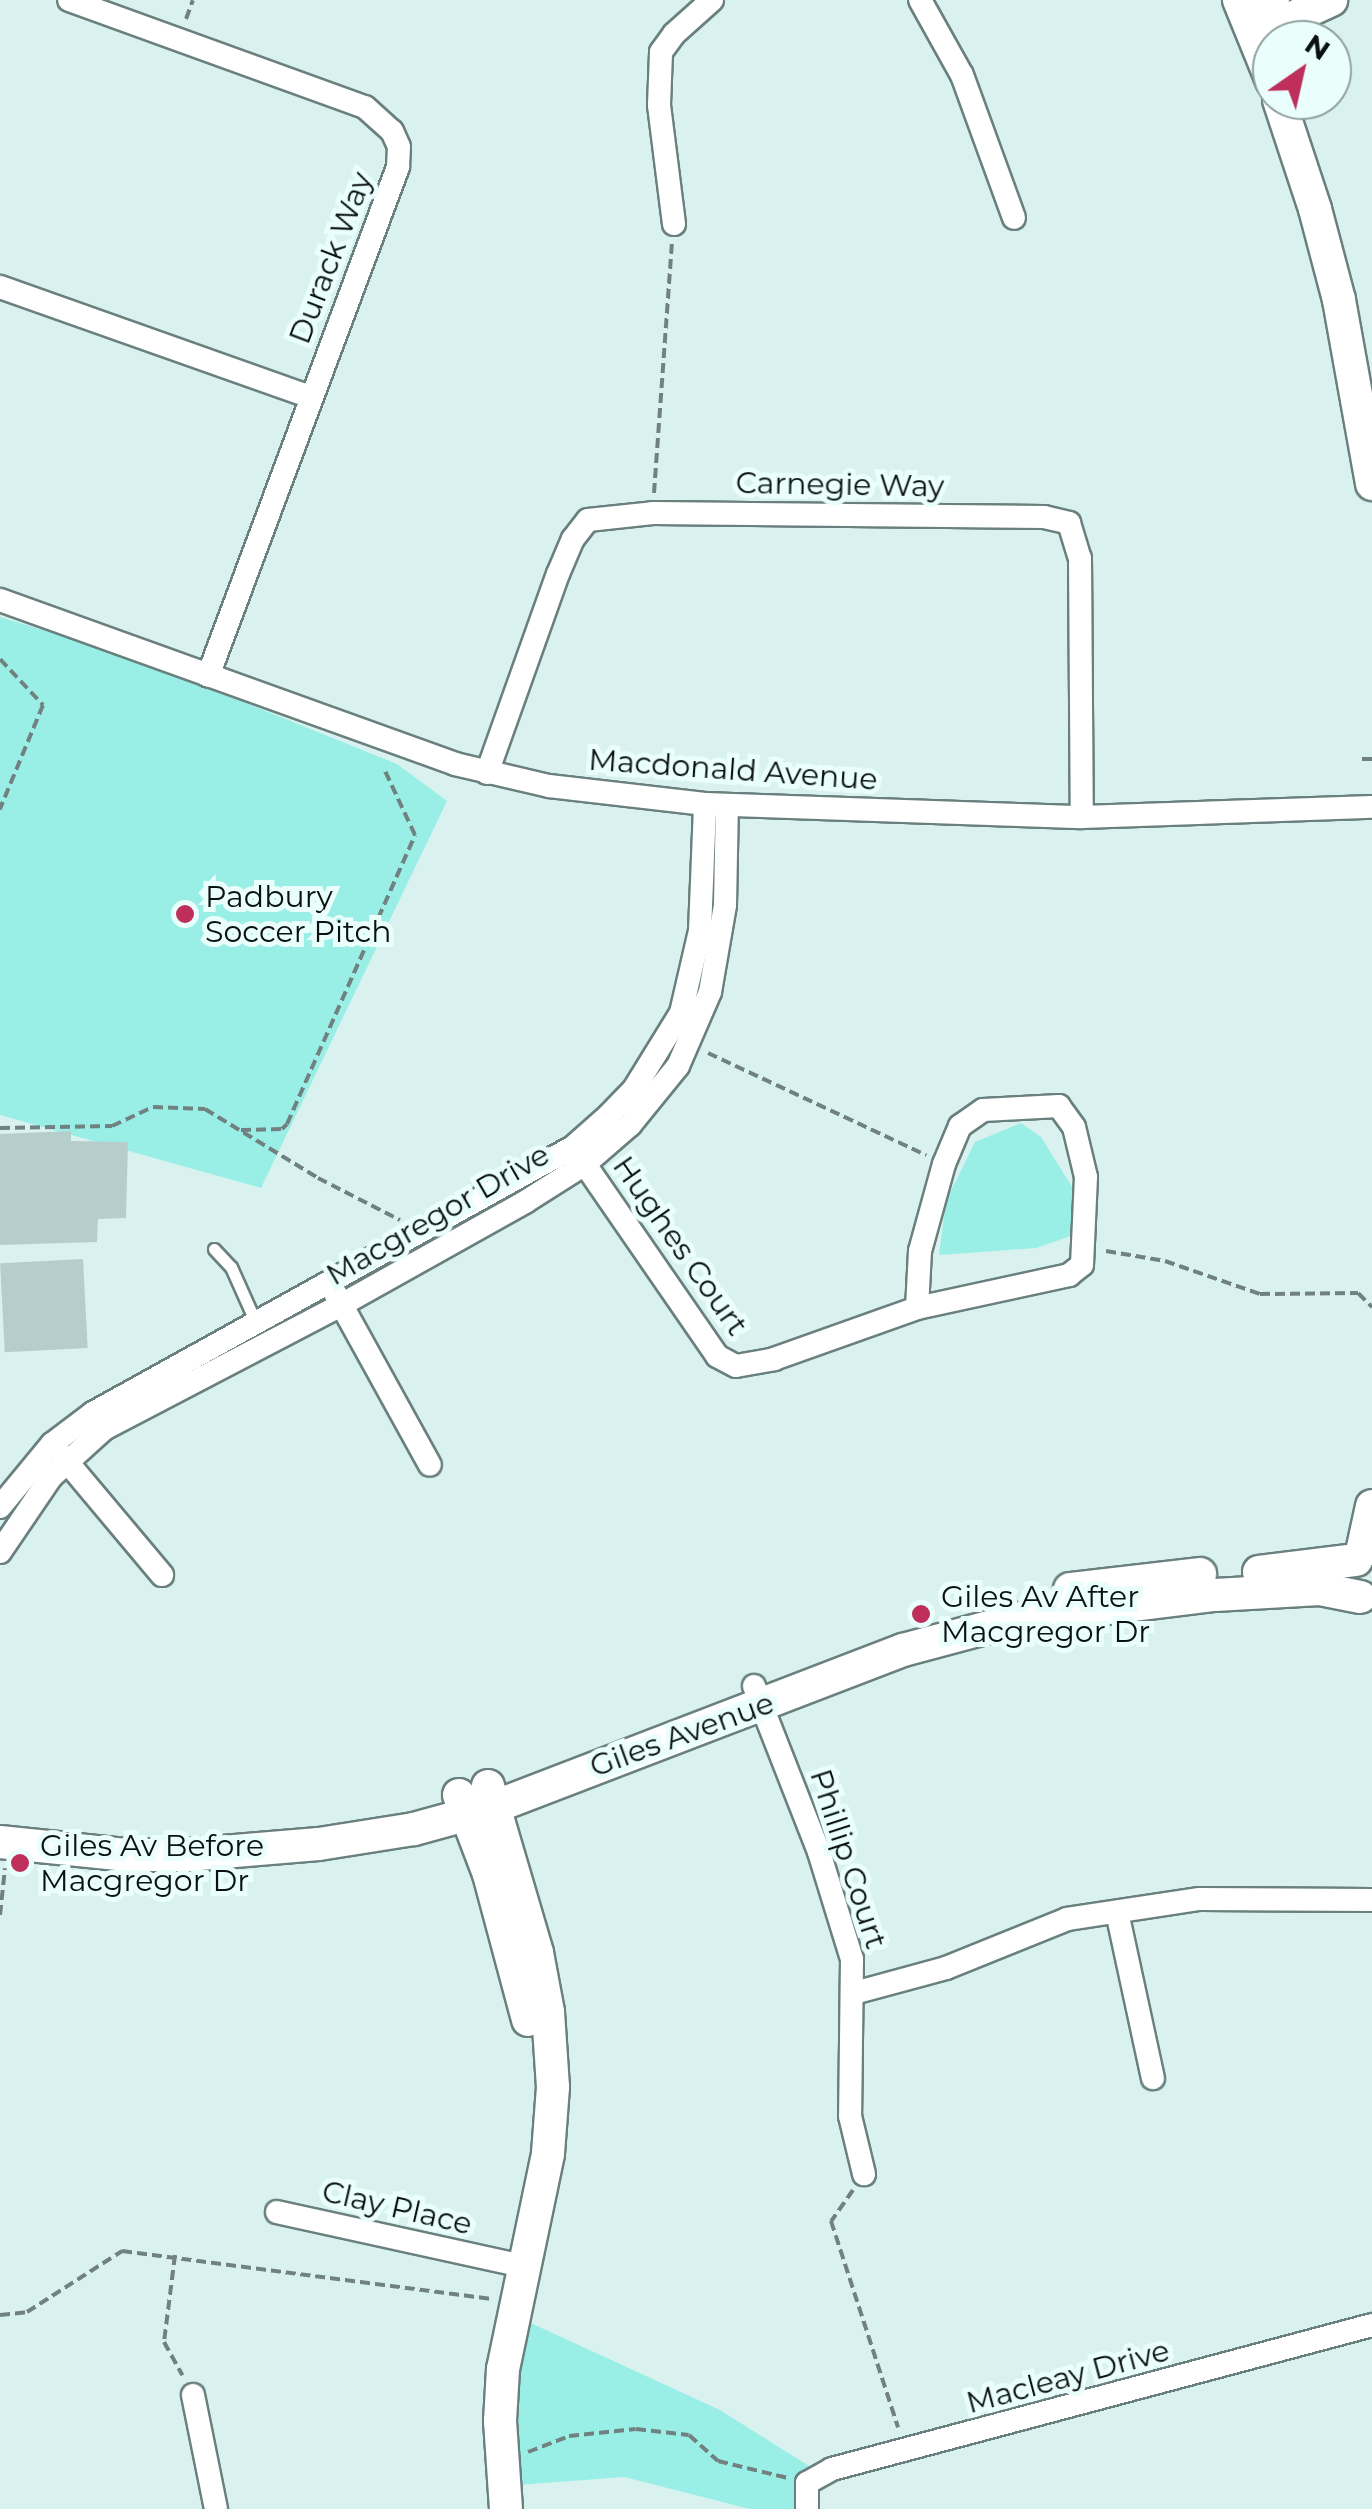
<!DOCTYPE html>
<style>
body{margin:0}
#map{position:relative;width:1372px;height:2509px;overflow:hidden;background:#d9f2ef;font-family:Montserrat,sans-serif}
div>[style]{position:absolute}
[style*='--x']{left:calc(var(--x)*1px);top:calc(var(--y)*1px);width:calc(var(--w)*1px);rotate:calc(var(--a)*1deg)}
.green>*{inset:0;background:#99efe6}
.building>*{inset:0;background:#b6cecb;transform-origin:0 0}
.path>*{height:4px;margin-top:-2px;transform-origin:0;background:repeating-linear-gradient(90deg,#71817f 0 10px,transparent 0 15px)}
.roads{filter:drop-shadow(2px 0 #6a807e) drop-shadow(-2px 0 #6a807e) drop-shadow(0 2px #6a807e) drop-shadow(0 -2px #6a807e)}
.lane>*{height:11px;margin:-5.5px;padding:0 5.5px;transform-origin:5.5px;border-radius:5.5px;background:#fff}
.street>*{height:22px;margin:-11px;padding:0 11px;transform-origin:11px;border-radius:11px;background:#fff}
.secondary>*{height:32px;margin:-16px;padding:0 16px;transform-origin:16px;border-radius:16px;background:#fff}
.dots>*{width:28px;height:28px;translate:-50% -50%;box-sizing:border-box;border:5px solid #eafefc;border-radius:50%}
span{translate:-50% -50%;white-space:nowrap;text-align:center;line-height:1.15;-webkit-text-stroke:10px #eafefc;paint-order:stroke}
.street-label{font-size:30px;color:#091211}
.poi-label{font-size:30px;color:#091211}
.left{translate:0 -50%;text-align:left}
.north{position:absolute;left:1252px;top:20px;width:100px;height:100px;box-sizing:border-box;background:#eafefc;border:2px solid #90a09e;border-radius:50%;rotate:34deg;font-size:28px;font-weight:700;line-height:40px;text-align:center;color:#091211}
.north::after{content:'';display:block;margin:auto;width:35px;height:45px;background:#be2f5b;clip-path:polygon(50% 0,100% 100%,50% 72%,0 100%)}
</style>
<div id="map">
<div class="green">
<i style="clip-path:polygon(0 617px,132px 657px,397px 764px,447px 801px,261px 1188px,0 1115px)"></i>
<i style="clip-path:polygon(1021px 1123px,1041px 1137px,1097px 1227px,1036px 1248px,939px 1255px,946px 1201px,975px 1142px)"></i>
<i style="clip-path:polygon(522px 2319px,720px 2410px,809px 2466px,811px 2509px,750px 2509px,624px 2477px,506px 2486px)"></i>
</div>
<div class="building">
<i style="clip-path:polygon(71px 1131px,71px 1141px,128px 1142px,126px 1218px,98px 1219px,97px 1242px,0 1245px,0 1134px)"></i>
<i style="left:83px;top:1259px;width:89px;height:83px;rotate:87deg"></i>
</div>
<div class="path">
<i style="--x:186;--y:19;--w:20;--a:-70"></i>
<i style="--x:654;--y:493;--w:250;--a:-85.9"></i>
<i style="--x:0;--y:659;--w:63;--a:46.9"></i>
<i style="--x:43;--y:705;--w:113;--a:112.5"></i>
<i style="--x:1362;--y:759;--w:10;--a:0"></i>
<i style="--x:708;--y:1053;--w:241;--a:25.1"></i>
<i style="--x:0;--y:1128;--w:112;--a:-1"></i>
<i style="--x:112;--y:1126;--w:45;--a:-24.9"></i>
<i style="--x:153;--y:1107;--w:52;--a:2.2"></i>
<i style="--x:205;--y:1109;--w:132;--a:31.4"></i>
<i style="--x:318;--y:1178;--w:92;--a:27.1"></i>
<i style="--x:241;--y:1130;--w:41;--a:-1.4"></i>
<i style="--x:282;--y:1129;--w:7;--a:-45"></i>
<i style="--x:287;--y:1124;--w:316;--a:-66.1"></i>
<i style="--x:415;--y:835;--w:71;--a:-115.1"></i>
<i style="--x:1106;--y:1251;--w:60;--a:9.6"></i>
<i style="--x:1165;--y:1261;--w:101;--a:19.2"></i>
<i style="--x:1260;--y:1294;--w:98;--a:-0.6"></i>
<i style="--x:1358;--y:1293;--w:20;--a:45"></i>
<i style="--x:0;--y:1915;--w:47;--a:-83.9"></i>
<i style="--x:853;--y:2190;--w:38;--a:125"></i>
<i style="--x:831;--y:2221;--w:217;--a:72"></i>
<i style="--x:175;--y:2255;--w:88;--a:97.2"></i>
<i style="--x:164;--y:2342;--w:38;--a:61"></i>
<i style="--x:0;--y:2315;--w:27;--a:-6"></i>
<i style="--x:27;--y:2312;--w:113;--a:-32.7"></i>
<i style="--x:122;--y:2251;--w:371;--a:7.4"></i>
<i style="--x:528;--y:2452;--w:44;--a:-21.3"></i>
<i style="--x:569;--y:2436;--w:67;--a:-6"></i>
<i style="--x:636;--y:2429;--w:53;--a:6.5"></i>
<i style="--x:689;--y:2435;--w:39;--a:42"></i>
<i style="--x:718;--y:2461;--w:72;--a:13.7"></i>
</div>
<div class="roads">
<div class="lane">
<i style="--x:214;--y:1249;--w:25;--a:47"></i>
<i style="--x:231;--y:1267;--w:61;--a:65.9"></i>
</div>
<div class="street">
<i style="--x:69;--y:0;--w:315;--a:19.9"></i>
<i style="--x:365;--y:107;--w:36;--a:42"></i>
<i style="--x:392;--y:131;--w:17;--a:66"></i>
<i style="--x:399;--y:147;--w:20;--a:93"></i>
<i style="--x:398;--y:167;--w:543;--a:110.47"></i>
<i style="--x:920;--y:0;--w:86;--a:60.8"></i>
<i style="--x:962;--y:75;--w:152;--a:70"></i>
<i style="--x:674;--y:224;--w:120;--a:-97.2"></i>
<i style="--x:659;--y:105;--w:53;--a:-87.8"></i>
<i style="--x:661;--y:52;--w:22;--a:-54"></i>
<i style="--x:674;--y:34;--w:51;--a:-41.8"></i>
<i style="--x:0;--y:287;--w:329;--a:19.5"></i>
<i style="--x:0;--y:600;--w:484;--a:19.8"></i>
<i style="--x:455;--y:764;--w:97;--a:13.2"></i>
<i style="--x:549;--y:786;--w:157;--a:6.6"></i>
<i style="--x:705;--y:804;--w:377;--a:2"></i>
<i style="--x:1082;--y:817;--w:290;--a:-2"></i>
<i style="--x:487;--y:773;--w:211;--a:-70.4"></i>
<i style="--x:558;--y:574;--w:38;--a:-67"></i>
<i style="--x:573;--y:539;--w:24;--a:-52"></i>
<i style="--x:588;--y:520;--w:65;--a:-6.1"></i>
<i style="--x:653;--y:513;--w:391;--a:0.6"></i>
<i style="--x:1044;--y:517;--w:26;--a:13"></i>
<i style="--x:1069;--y:523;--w:37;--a:73"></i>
<i style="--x:1080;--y:558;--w:259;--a:89.6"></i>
<i style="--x:573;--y:1147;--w:254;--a:55.4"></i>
<i style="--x:717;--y:1356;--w:21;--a:28"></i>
<i style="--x:736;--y:1366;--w:39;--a:-10"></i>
<i style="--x:774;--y:1359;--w:152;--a:-19.6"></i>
<i style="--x:917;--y:1308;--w:156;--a:-12.2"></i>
<i style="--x:1069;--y:1275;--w:16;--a:-38"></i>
<i style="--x:1082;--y:1265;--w:88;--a:-87.4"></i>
<i style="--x:1086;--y:1177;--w:51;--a:-103.5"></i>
<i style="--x:1074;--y:1127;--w:26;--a:-126"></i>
<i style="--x:1059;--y:1106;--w:76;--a:177"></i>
<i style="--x:983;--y:1110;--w:28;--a:145"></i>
<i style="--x:960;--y:1126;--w:41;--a:112.8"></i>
<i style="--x:944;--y:1164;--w:90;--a:105.4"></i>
<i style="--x:920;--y:1251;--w:57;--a:93"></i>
<i style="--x:335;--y:1293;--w:196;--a:61.1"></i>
<i style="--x:58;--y:1451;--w:162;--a:50"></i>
<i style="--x:0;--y:1507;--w:82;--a:-50.5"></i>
<i style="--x:52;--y:1444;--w:51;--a:-37.1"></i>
<i style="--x:93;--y:1413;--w:549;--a:-28.99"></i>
<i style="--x:573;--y:1147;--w:48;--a:-41.6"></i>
<i style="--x:609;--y:1115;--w:36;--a:-46"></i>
<i style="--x:634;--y:1089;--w:89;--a:-58.3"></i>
<i style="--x:681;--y:1013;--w:84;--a:-77"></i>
<i style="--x:700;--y:931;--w:127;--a:-87.7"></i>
<i style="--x:0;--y:1552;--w:91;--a:-55.8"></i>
<i style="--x:51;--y:1477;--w:72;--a:-42.2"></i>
<i style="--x:104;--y:1429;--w:267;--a:-27.6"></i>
<i style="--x:341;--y:1305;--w:211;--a:-29.2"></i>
<i style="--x:525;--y:1202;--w:71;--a:-32.3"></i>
<i style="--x:585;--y:1164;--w:60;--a:-40.9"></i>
<i style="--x:630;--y:1125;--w:76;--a:-50.9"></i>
<i style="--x:678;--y:1066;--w:81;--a:-66.6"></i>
<i style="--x:710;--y:992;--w:88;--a:-80.2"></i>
<i style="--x:725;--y:905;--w:100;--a:-88.9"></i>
<i style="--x:754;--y:1686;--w:178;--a:68.6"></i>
<i style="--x:819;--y:1852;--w:112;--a:72.9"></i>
<i style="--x:852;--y:1959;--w:157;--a:90.7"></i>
<i style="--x:850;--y:2116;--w:60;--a:76.4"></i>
<i style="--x:1117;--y:1912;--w:170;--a:77.8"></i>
<i style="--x:854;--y:1993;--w:95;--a:-15.2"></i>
<i style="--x:946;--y:1968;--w:131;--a:-22"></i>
<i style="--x:1067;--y:1919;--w:134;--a:-8.6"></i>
<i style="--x:1200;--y:1899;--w:172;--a:0.3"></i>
<i style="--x:277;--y:2212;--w:251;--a:12.4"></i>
<i style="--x:193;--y:2395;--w:116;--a:78.6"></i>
<i style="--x:807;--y:2509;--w:26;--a:-90"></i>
<i style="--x:807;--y:2483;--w:29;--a:-29"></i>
<i style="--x:832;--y:2469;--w:559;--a:-14.93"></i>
</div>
<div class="secondary">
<i style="--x:1239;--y:0;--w:87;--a:67.8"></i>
<i style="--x:1244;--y:11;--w:31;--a:-21"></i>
<i style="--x:1255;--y:35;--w:84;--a:-24.7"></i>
<i style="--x:1279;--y:100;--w:115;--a:71.7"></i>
<i style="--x:1315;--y:209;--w:94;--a:75.2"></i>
<i style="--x:1339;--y:300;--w:187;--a:79.8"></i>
<i style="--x:1362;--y:1552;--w:47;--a:-77.7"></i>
<i style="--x:1259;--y:1572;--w:98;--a:-7.1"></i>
<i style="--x:1070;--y:1589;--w:131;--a:-6.6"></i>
<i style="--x:488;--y:1786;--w:174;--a:73.6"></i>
<i style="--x:537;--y:1953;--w:60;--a:79.4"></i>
<i style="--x:548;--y:2012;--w:75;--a:86.2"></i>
<i style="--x:553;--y:2087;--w:67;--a:94.3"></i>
<i style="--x:548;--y:2154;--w:220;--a:101.8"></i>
<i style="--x:503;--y:2369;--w:52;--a:93.3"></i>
<i style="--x:500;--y:2421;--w:88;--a:86.1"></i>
<i style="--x:459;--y:1795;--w:85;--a:69.2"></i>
<i style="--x:489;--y:1874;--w:151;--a:75"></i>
<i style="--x:0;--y:1842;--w:126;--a:5.9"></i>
<i style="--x:125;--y:1855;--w:62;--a:0"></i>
<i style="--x:187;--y:1855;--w:132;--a:-4.8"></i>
<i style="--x:319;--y:1844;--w:96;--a:-9"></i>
<i style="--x:414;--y:1829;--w:83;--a:-15.4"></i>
<i style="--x:494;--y:1807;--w:438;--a:-21"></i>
<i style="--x:903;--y:1650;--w:120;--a:-15"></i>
<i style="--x:1019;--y:1619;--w:197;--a:-7"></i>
<i style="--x:1215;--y:1595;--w:105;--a:-3.3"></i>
<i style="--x:1320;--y:1589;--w:41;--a:11.3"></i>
</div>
</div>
<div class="dots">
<i style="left:185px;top:914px;background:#be2f5b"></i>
<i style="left:921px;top:1614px;background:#be2f5b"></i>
<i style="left:20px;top:1863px;background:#be2f5b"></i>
</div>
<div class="street-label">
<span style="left:331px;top:258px;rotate:-69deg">Durack Way</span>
<span style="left:840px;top:485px;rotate:1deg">Carnegie Way</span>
<span style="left:733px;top:770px;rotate:4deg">Macdonald Avenue</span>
<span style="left:438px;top:1215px;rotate:-30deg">Macgregor Drive</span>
<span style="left:680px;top:1246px;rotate:55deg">Hughes Court</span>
<span style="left:682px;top:1735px;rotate:-20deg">Giles Avenue</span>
<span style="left:848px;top:1859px;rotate:72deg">Phillip Court</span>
<span style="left:397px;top:2208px;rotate:13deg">Clay Place</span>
<span style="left:1068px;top:2377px;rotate:-15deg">Macleay Drive</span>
</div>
<div class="poi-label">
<span class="left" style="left:205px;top:914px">Padbury<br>Soccer Pitch</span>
<span class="left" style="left:941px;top:1614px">Giles Av After<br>Macgregor Dr</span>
<span class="left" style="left:40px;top:1863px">Giles Av Before<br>Macgregor Dr</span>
</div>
<div class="north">N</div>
</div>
